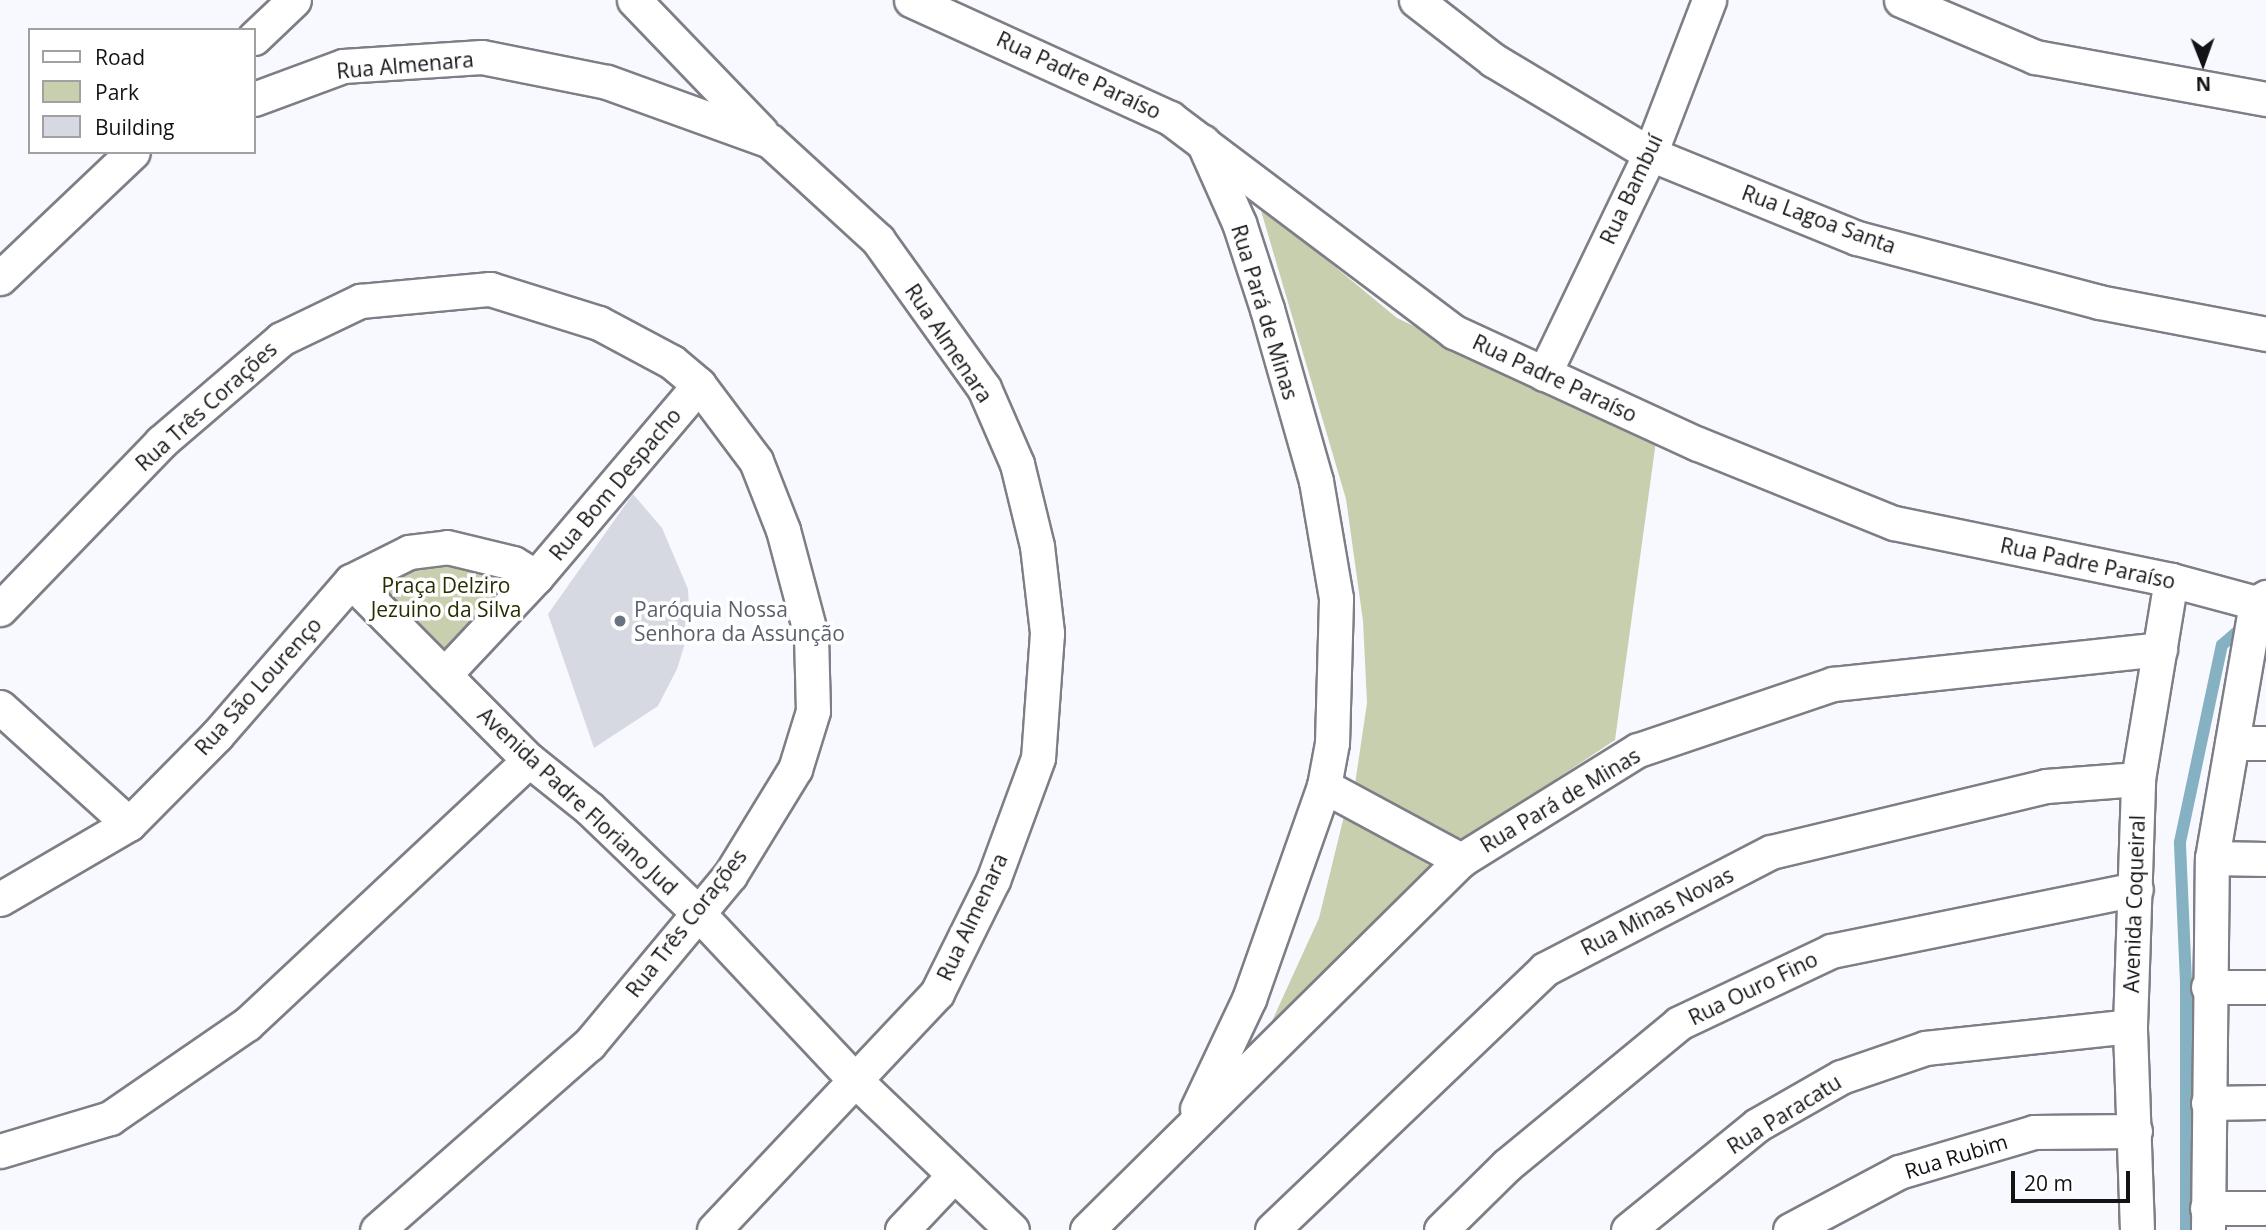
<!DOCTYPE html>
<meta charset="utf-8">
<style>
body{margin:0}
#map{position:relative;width:2266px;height:1230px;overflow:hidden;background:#f8f9ff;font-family:"Open Sans",sans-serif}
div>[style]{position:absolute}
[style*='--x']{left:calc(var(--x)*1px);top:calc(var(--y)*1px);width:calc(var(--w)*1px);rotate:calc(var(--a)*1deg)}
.green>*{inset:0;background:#c8cfaf}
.stream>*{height:12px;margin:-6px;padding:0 6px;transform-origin:6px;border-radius:6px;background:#85b1c2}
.building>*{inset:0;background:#d7d9e2}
.roads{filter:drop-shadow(2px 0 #7d7e86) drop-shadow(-2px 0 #7d7e86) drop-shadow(0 2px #7d7e86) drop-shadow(0 -2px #7d7e86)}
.street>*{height:33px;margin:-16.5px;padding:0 16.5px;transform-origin:16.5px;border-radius:16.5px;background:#fff}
.dots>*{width:19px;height:19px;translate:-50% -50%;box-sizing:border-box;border:4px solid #fff;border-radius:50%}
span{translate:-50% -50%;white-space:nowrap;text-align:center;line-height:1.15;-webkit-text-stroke:7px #fff;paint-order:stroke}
.street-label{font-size:21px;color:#131316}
.park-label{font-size:21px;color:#272e00}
.worship-label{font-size:21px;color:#5b616d}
.left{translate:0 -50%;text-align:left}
.legend{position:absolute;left:28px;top:28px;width:228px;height:126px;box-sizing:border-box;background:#fff;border:2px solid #a1a1a2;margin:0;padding:9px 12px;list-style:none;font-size:21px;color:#131316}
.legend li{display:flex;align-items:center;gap:14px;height:35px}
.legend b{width:35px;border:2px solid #a1a1a2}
.north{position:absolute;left:2168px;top:28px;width:70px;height:70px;-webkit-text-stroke:5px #fff;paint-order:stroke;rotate:179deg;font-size:19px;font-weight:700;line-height:28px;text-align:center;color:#131316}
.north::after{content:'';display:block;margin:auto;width:24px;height:32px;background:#131316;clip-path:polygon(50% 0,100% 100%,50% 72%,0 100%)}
.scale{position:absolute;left:2011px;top:1171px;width:119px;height:32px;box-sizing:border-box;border:4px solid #131316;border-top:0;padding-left:9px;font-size:21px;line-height:24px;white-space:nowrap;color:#131316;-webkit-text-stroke:5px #fff;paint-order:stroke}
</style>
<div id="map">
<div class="green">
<i style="clip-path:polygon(1259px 204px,1397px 318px,1656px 441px,1615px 740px,1460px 843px,1355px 784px,1367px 703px,1363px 621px,1346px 499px)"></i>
<i style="clip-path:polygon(450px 553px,525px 578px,445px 659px,369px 586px)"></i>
<i style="clip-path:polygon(1344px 816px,1436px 869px,1267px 1032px,1319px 918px)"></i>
</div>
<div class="stream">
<i style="--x:2186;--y:1230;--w:248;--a:-90"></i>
<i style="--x:2186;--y:982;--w:140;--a:-92.5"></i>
<i style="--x:2180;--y:842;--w:201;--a:-78"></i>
<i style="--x:2222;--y:645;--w:18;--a:-41"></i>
</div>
<div class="building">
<i style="clip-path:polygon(633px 494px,662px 528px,688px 589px,690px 627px,677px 669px,658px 706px,594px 748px,548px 614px)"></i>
</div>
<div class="roads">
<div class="street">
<i style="--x:634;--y:0;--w:183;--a:46.1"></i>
<i style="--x:911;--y:0;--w:285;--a:24.5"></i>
<i style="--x:1170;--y:118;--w:356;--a:37"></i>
<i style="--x:1454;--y:332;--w:268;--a:24.7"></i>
<i style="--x:1698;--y:444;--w:211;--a:22"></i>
<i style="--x:1894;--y:523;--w:283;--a:11.6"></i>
<i style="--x:2171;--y:580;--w:88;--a:15.1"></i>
<i style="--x:2256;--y:603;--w:12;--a:-31"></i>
<i style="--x:1416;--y:0;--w:98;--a:37.9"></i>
<i style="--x:1493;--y:60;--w:183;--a:30.9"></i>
<i style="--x:1650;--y:154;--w:223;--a:22.1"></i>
<i style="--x:1857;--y:238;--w:250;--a:14.8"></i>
<i style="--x:2099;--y:302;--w:170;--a:10.8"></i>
<i style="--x:1901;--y:0;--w:146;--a:23"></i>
<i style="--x:2035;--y:57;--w:235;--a:10.3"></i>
<i style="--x:254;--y:38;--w:55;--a:-43.5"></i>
<i style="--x:254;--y:99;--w:95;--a:-20.3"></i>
<i style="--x:343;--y:66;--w:139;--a:-3.7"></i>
<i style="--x:482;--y:57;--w:127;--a:11.3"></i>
<i style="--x:607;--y:82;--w:173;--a:19.9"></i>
<i style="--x:770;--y:141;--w:147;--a:42.5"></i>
<i style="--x:878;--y:240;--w:182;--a:54.4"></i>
<i style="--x:984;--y:388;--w:83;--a:66.5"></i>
<i style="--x:1017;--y:464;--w:84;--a:76.3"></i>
<i style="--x:1037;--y:546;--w:88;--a:83.4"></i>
<i style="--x:1047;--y:633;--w:125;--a:94.1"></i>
<i style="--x:1038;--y:758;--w:130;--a:110.2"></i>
<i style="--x:993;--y:880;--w:126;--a:116.4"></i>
<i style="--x:937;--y:993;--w:325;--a:133.3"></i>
<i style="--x:0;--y:278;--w:183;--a:-43.5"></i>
<i style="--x:1544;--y:374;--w:244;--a:-64.3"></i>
<i style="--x:1650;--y:154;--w:165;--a:-69"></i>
<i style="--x:351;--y:581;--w:252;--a:45.2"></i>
<i style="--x:529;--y:760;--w:77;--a:38.7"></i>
<i style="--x:589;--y:808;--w:151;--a:43.9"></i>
<i style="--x:698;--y:913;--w:229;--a:46.8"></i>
<i style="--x:855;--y:1080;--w:217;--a:43.7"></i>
<i style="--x:0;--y:609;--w:232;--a:-46"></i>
<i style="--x:161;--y:442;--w:158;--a:-40.6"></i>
<i style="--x:281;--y:339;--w:88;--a:-25.7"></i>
<i style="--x:360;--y:301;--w:131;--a:-5.3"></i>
<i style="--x:490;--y:289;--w:114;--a:17.3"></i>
<i style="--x:599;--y:323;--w:83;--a:28.1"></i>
<i style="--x:672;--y:362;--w:35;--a:40"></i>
<i style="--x:699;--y:385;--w:95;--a:53.1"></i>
<i style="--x:756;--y:461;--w:74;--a:68.6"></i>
<i style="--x:783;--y:530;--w:109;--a:75.1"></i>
<i style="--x:811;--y:635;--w:76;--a:88.5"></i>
<i style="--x:813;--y:711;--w:61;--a:107.2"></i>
<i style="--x:795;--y:769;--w:124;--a:121.5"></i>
<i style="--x:730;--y:875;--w:220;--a:129.8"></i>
<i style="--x:589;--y:1044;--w:282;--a:138.7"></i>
<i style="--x:444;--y:675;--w:134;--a:-46.8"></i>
<i style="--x:536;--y:577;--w:252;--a:-49.7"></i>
<i style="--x:0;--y:707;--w:174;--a:42.2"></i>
<i style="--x:2232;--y:743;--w:34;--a:0"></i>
<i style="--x:1324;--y:786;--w:156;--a:28.4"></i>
<i style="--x:2212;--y:858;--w:54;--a:1.1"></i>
<i style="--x:0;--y:899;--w:149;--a:-30.2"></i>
<i style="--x:129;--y:824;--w:125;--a:-45.3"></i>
<i style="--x:217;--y:735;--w:204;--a:-49"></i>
<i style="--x:351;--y:581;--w:65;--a:-26.6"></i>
<i style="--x:409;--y:552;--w:38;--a:-7"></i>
<i style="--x:447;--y:547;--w:68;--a:13.6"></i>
<i style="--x:513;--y:563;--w:27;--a:31"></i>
<i style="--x:2208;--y:987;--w:58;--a:0"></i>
<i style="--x:2208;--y:1103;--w:58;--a:-1"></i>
<i style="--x:1197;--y:1109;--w:122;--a:-64.7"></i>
<i style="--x:1249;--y:999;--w:226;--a:-70.6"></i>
<i style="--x:1324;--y:786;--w:44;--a:-79.5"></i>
<i style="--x:1332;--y:743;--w:145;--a:-88.4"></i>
<i style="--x:1336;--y:598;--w:119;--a:-99.7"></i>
<i style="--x:1316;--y:481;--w:179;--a:-105.9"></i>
<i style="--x:1267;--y:309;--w:90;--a:-108"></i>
<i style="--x:1239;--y:223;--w:89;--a:-114"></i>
<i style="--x:0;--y:1151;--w:115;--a:-16.7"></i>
<i style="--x:110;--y:1118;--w:166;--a:-34.5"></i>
<i style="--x:247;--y:1024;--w:386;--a:-43.1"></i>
<i style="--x:2207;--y:1208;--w:59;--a:0"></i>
<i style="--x:902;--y:1230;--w:74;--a:-46.6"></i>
<i style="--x:1087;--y:1230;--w:526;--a:-44.69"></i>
<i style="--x:1461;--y:860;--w:208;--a:-31.9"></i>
<i style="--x:1638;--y:750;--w:206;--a:-18.7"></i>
<i style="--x:1833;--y:684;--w:329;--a:-6.1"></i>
<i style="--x:1272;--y:1230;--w:378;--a:-43.7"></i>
<i style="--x:1545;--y:969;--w:254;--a:-27.4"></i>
<i style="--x:1771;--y:852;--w:283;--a:-13.5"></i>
<i style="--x:2046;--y:786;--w:92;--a:-4.4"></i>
<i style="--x:1441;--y:1230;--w:93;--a:-44.6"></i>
<i style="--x:1507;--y:1165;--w:223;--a:-39.5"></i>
<i style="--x:1679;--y:1023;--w:168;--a:-25.3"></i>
<i style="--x:1831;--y:951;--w:311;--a:-11.5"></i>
<i style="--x:1628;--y:1230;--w:166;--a:-39.1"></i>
<i style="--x:1757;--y:1125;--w:97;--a:-29.7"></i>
<i style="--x:1841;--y:1077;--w:89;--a:-19"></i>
<i style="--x:1925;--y:1048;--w:206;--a:-6.1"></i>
<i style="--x:1790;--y:1230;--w:123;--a:-28"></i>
<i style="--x:1899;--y:1172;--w:141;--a:-16.5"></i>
<i style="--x:2034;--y:1132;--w:101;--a:-0.6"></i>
<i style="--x:2137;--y:1230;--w:204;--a:-92"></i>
<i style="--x:2130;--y:1026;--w:247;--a:-88.1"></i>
<i style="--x:2138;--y:779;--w:202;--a:-80.6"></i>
<i style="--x:2208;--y:1230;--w:372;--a:-89.4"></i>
<i style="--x:2212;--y:858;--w:259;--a:-80.2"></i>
</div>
</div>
<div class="dots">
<i style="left:620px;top:621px;background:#6b7280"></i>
</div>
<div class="street-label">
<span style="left:405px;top:65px;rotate:-5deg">Rua Almenara</span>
<span style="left:1079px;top:75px;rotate:25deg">Rua Padre Paraíso</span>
<span style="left:1631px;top:189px;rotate:-65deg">Rua Bambuí</span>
<span style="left:1819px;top:219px;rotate:20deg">Rua Lagoa Santa</span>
<span style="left:1265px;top:312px;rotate:73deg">Rua Pará de Minas</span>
<span style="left:949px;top:343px;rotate:56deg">Rua Almenara</span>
<span style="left:1555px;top:378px;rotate:25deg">Rua Padre Paraíso</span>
<span style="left:206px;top:406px;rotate:-42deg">Rua Três Corações</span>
<span style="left:615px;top:484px;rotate:-50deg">Rua Bom Despacho</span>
<span style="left:2088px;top:563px;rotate:12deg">Rua Padre Paraíso</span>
<span style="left:258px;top:686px;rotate:-48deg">Rua São Lourenço</span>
<span style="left:1560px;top:800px;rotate:-31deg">Rua Pará de Minas</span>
<span style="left:578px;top:801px;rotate:43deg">Avenida Padre Floriano Jud</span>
<span style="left:2134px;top:904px;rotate:-88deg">Avenida Coqueiral</span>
<span style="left:1657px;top:911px;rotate:-27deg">Rua Minas Novas</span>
<span style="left:972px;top:917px;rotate:-65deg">Rua Almenara</span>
<span style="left:686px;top:923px;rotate:-52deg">Rua Três Corações</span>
<span style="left:1753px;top:988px;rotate:-26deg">Rua Ouro Fino</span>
<span style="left:1784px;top:1114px;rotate:-32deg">Rua Paracatu</span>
<span style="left:1956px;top:1156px;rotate:-17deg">Rua Rubim</span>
</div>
<div class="park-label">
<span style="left:446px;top:597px">Praça Delziro<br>Jezuino da Silva</span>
</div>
<div class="worship-label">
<span class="left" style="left:634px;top:621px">Paróquia Nossa<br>Senhora da Assunção</span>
</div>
<ul class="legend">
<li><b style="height:9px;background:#fff"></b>Road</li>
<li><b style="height:19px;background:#c8cfaf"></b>Park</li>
<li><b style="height:19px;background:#d7d9e2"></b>Building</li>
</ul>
<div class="north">N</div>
<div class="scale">20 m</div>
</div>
